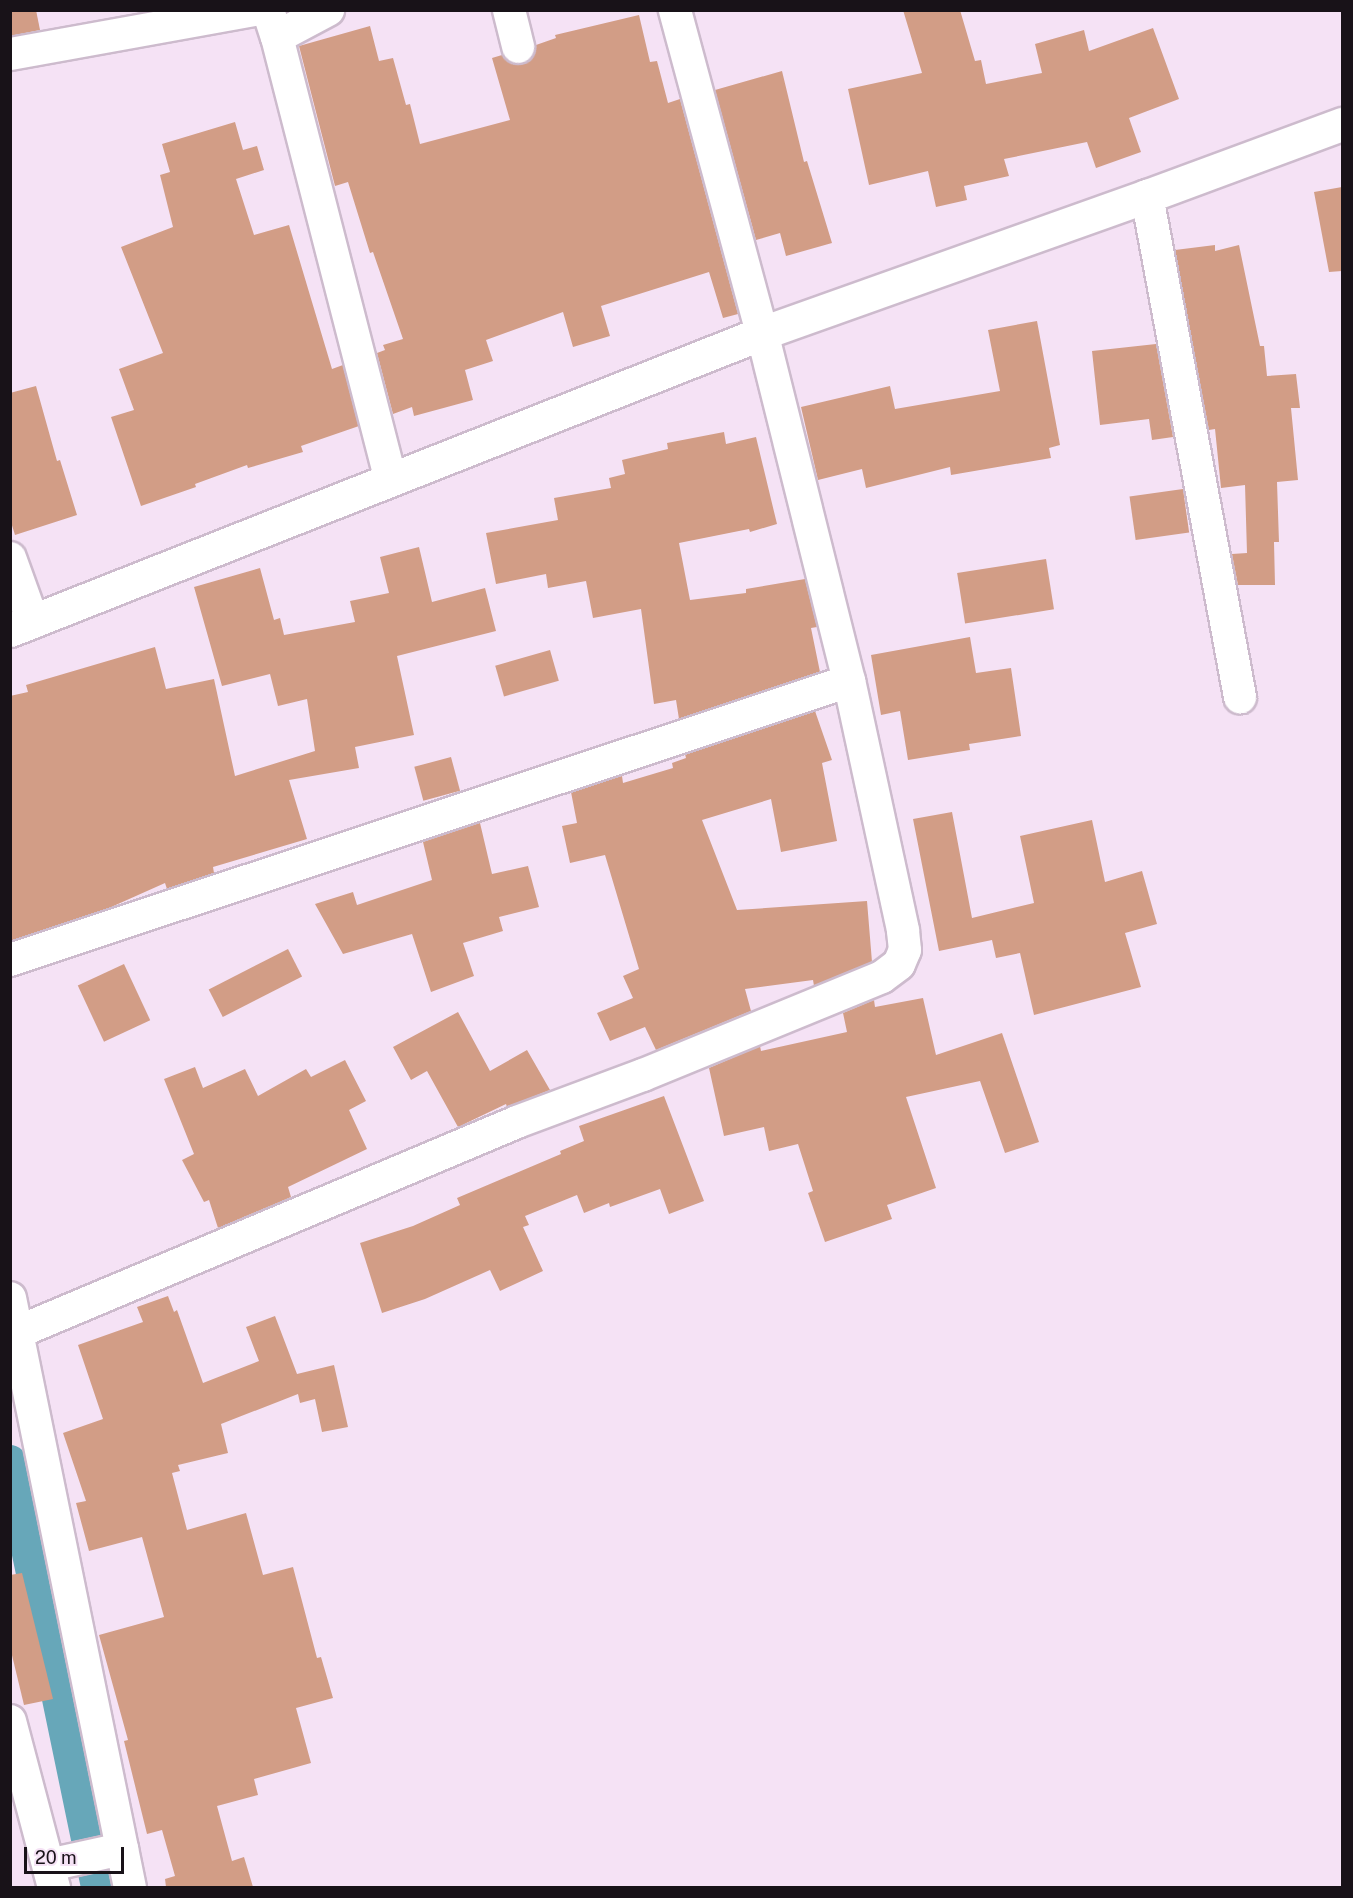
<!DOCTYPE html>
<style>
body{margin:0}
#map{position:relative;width:1353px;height:1898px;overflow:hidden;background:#f5e2f5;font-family:"Public Sans",sans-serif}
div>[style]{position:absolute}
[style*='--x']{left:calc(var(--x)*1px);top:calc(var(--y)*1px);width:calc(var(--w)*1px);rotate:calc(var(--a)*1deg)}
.canal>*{height:34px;margin:-17px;padding:0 17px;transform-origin:17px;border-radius:17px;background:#67a7b9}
.building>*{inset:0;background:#d29d86;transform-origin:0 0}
.roads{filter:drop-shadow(2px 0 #cdbbcd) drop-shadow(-2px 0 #cdbbcd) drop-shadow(0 2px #cdbbcd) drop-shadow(0 -2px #cdbbcd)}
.street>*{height:32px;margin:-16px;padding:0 16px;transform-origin:16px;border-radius:16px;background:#fff}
.secondary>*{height:33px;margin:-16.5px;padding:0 16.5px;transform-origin:16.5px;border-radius:16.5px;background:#fff}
span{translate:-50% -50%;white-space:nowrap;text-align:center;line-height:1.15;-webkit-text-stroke:5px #f5e2f5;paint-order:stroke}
.frame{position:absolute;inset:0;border:12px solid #181218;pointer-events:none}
.scale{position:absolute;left:24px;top:1847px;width:100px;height:27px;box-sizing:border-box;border:3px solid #181218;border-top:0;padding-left:8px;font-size:18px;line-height:21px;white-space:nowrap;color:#181218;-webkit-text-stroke:4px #f5e2f5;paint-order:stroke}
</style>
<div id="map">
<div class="canal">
<i style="--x:10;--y:1462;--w:435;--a:78.3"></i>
</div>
<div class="building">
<i style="clip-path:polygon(10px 10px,36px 10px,40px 30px,10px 36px)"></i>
<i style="clip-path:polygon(903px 10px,960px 10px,975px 61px,981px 60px,986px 84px,1042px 73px,1035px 44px,1084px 30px,1089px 51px,1153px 28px,1179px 99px,1129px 118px,1141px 152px,1096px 168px,1087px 142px,1004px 159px,1009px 176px,964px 186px,967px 200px,936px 207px,928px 171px,869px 185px,848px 89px,922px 73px)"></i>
<i style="clip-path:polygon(639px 15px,650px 62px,657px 61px,668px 103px,680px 99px,738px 314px,723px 318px,709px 272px,601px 306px,610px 336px,573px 347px,563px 312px,486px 340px,493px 361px,465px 370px,473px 400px,414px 416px,412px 407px,393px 414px,377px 353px,385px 350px,383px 345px,403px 339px,373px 252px,370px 253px,348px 182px,335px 186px,299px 46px,370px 26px,379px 61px,393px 58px,406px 105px,410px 104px,420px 144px,510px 120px,492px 58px,502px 55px,512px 64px,523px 64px,531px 60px,536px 45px,556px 38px,555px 35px)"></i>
<i style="clip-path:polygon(782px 71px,804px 162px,807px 161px,832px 243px,786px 256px,780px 233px,756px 240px,715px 90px)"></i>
<i style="clip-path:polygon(235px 122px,243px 150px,257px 146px,264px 170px,236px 179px,254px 235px,289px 225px,332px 369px,343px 365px,359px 426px,301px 446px,303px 452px,248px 468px,247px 465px,195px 484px,196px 487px,141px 506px,111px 417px,134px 410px,119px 369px,163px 353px,121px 247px,173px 227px,160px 175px,170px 172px,162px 144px)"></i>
<i style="clip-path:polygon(1342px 187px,1342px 271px,1329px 272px,1314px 192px)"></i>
<i style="clip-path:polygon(1215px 245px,1215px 251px,1239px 245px,1260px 346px,1264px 346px,1267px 376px,1296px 374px,1300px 408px,1291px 408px,1298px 480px,1277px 482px,1279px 542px,1274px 542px,1275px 585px,1238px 585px,1232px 554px,1247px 553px,1245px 485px,1221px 488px,1215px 429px,1209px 430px,1175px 250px)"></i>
<i style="clip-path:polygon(1037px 321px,1060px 445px,1049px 448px,1051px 458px,951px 475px,950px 467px,866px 488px,862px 469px,818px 480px,801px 407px,890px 386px,895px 409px,1000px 391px,988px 330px)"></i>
<i style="clip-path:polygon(1156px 344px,1173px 437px,1152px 440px,1149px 419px,1100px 425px,1092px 351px)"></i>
<i style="clip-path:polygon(36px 386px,57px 461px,60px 460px,77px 515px,15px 535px,10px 519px,10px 393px)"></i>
<i style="clip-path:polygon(724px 432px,726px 444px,756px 437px,777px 524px,750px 532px,749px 529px,679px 543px,690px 600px,746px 593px,746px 589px,805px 579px,817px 627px,811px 628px,820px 672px,679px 719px,676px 700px,654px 704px,641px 609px,593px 618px,586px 581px,548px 588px,546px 574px,496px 584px,486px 533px,558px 520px,554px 498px,611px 488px,609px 478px,625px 474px,622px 460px,668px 449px,667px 443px)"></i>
<i style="left:1183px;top:489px;width:44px;height:54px;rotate:82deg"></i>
<i style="clip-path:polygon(419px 547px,432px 602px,485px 588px,496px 631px,397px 656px,414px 735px,355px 747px,359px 768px,289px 780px,307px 839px,213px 867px,214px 873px,167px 889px,165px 883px,109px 908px,10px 941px,10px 696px,28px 692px,26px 685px,155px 647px,166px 689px,214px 679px,235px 776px,315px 751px,307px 699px,278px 706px,270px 674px,222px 686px,194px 587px,260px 568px,274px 620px,280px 618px,284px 635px,355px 622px,350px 601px,389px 593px,380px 557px)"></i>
<i style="left:1046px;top:559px;width:51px;height:90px;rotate:81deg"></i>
<i style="clip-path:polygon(970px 637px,976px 673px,1011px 668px,1021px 736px,969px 744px,970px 750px,908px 760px,900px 711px,881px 715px,871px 655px)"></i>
<i style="left:550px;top:650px;width:32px;height:57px;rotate:74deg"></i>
<i style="clip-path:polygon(815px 711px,832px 760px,822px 763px,837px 841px,781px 852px,771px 799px,702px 820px,737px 910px,867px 901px,872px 962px,814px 986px,813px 980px,745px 989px,751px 1011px,656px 1050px,645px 1027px,610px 1041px,597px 1013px,633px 998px,623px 976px,639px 969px,605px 855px,570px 863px,562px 826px,577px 823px,571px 792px,622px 776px,623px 783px,673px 768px,672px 763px,686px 758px,685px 754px)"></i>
<i style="left:451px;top:757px;width:35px;height:38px;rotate:75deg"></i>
<i style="clip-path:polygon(952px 812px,972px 918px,1034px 903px,1020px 836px,1092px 820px,1105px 882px,1142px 871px,1157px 924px,1125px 933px,1141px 987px,1034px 1015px,1020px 953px,996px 958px,992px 940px,939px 951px,913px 819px)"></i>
<i style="clip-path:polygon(480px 823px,492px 874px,528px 866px,539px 907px,499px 917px,503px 931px,463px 943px,474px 976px,431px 992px,412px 934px,343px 954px,315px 904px,353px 892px,357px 905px,432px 880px,423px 842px)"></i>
<i style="left:288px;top:949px;width:31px;height:89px;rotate:63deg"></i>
<i style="left:124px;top:964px;width:62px;height:51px;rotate:65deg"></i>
<i style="clip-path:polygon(923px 998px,936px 1055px,1002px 1033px,1039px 1142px,1005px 1153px,980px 1081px,906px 1097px,936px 1188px,887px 1205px,892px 1219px,825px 1242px,808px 1193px,813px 1191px,798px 1144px,769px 1151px,764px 1127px,724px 1136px,709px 1068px,760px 1046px,761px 1051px,847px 1032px,843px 1013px,874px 1000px,875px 1007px)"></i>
<i style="clip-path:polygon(458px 1012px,490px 1071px,527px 1050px,550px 1090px,507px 1107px,506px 1104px,458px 1127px,427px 1071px,411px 1080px,393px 1047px)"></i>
<i style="clip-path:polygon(345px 1060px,366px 1101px,349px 1110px,367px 1149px,288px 1187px,291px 1197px,218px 1228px,209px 1200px,204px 1202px,182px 1160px,194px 1154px,164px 1079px,195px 1067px,203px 1088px,245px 1069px,258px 1096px,306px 1069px,311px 1077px)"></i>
<i style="clip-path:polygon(664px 1096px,704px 1201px,669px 1214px,660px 1189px,610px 1207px,609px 1203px,584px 1213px,577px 1195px,525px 1216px,529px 1225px,523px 1227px,543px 1271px,500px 1291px,490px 1270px,425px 1299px,382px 1313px,360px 1243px,413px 1226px,460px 1205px,457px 1198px,561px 1154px,560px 1151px,584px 1141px,579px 1126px)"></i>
<i style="clip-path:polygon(168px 1296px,174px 1312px,177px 1310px,203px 1383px,259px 1361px,246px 1327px,275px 1316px,297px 1374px,334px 1365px,348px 1427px,322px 1432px,315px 1399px,300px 1403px,298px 1394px,221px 1424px,228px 1453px,178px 1465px,180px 1471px,172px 1473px,187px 1530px,246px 1513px,263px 1575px,293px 1567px,317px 1658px,321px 1657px,333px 1698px,296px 1708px,311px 1763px,254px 1779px,258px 1795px,217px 1806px,232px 1861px,244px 1857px,253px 1887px,166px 1887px,165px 1879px,175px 1876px,162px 1830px,147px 1834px,124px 1741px,128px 1740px,99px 1635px,164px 1617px,142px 1537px,89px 1551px,76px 1503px,86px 1501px,63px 1433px,103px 1419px,78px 1345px,143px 1322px,137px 1307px)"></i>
<i style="clip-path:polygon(22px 1573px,53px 1699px,24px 1705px,10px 1647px,10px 1575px)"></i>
</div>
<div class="roads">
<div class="street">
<i style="--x:268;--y:10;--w:28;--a:72"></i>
<i style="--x:277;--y:37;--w:457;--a:75.6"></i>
<i style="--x:509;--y:10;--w:38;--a:76"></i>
<i style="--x:277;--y:37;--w:58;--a:-27.9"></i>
<i style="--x:10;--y:54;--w:249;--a:-10.2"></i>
<i style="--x:1147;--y:196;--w:510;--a:79.48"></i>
<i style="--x:10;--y:558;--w:68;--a:70.2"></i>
<i style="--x:10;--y:960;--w:884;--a:-18.39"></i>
<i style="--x:10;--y:1298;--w:602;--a:78.5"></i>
<i style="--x:18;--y:1332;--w:541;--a:-22.82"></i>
<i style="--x:517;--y:1122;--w:134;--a:-20.5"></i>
<i style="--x:643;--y:1075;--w:258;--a:-22.3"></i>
<i style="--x:882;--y:977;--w:21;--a:-37"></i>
<i style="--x:899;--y:964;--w:15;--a:-67"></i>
<i style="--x:905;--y:950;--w:20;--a:-96"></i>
<i style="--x:903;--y:930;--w:255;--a:-102.2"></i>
<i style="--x:849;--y:681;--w:359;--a:-104"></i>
<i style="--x:762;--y:333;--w:335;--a:-105.1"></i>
<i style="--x:10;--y:1721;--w:173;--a:75.2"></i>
<i style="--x:49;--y:1865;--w:75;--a:-12.4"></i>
</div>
<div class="secondary">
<i style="--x:10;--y:630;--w:809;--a:-21.55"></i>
<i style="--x:762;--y:333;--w:409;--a:-19.6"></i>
<i style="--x:1147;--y:196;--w:208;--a:-20.3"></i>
</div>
</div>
<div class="frame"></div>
<div class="scale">20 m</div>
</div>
